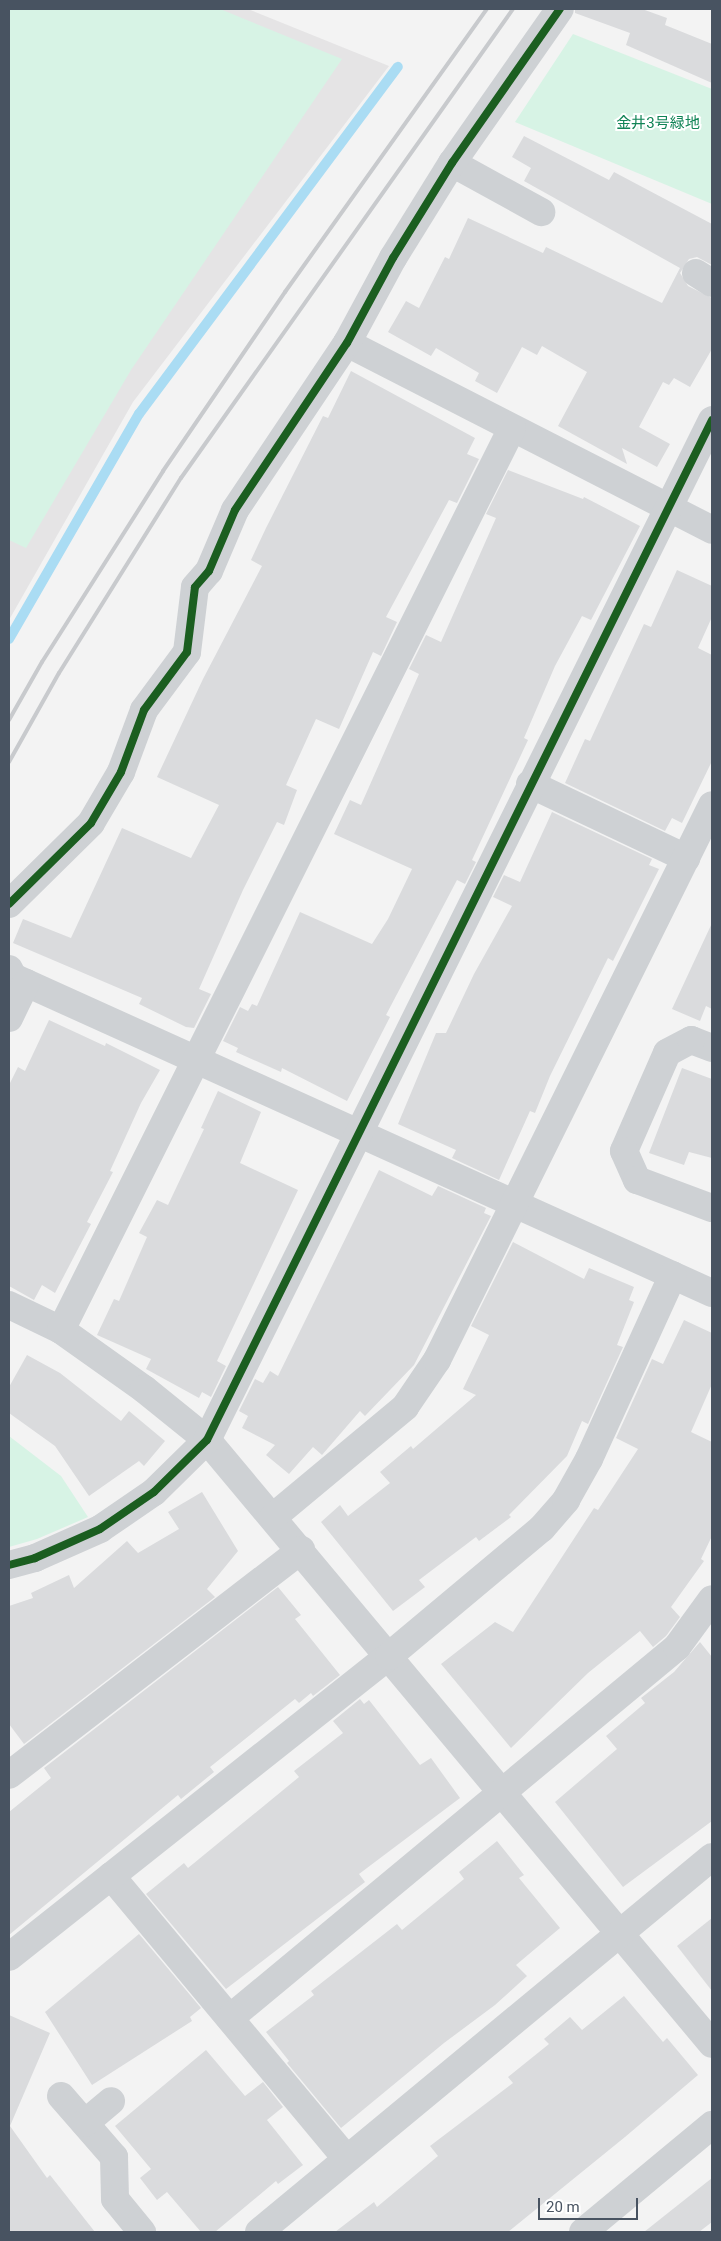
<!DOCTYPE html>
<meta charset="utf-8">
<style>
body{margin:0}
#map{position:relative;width:721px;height:2241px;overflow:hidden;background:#f3f3f3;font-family:Roboto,"Noto Sans JP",sans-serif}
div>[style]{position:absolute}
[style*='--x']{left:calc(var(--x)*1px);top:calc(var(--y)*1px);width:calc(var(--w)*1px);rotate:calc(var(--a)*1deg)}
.education>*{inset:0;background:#e5e4e5}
.green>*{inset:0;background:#d7f3e5}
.stream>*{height:10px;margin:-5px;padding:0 5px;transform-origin:5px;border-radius:5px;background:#aadcf3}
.building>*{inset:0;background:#dadbdd}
.minor>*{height:28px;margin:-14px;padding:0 14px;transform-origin:14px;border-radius:14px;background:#ced1d4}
.rail>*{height:4px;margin:-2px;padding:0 2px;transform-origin:2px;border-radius:2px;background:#c8cacd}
.cycleway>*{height:8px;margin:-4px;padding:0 4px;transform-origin:4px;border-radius:4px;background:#1b5e20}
span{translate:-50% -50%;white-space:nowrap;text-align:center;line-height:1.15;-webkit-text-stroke:4px #fff;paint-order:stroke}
.park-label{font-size:15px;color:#118456}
.frame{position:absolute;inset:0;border:10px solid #485361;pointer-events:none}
.scale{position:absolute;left:538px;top:2198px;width:100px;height:22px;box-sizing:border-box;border:2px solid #485361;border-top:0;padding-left:6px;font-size:15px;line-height:18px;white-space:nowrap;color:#485361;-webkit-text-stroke:4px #fff;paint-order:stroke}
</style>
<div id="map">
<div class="education">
<i style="clip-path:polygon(9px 9px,248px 9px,389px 66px,133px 402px,9px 620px)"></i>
</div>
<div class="green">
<i style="clip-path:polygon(9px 9px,220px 9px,342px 59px,131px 370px,26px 548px,9px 540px)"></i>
<i style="clip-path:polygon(573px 34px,712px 89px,712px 204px,515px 122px)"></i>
<i style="clip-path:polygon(9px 1436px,61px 1476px,88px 1517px,37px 1539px,9px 1547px)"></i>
</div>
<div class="stream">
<i style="--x:9;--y:639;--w:260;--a:-60"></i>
<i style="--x:139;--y:414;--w:433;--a:-53.3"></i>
</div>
<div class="building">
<i style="clip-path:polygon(575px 9px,642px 9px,667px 18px,665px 25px,712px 44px,712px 83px,626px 45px,630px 33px,575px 13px)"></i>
<i style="clip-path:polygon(524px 136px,609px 180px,614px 172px,712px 224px,712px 265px,697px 257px,689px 259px,680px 273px,688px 286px,712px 298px,712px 349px,690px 387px,674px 378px,669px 385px,663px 382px,639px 427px,670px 444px,657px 467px,622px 448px,627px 464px,558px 426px,587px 372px,542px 346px,537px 355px,522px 347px,497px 393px,475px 381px,479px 373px,436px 348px,431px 356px,388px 332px,406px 301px,419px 308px,445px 257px,449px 259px,468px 218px,543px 253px,546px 247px,662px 303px,680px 268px,524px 181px,531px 168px,512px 157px)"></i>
<i style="clip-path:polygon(351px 371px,475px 438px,467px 454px,479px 459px,457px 503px,449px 500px,386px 617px,397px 622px,381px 656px,373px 652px,339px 729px,316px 719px,286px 785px,297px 790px,284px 825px,277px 822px,243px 890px,199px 989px,211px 994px,194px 1028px,186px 1027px,139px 1004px,142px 998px,13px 943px,23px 919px,71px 938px,122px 828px,191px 858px,219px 805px,157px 777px,203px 679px,262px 566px,251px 560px,266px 528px,323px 416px,328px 418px)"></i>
<i style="clip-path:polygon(508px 470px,583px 499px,584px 497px,640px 526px,591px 620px,582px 616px,555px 666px,524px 738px,528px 740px,472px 860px,476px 862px,465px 884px,457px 880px,386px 1015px,390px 1017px,347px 1101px,282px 1068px,281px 1072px,236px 1052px,238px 1048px,223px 1041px,240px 1007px,248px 1011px,252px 1004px,257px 1006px,300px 912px,372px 944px,388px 919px,412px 869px,334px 834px,350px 800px,361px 805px,419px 674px,409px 669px,426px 635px,441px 642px,496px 518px,486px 514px)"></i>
<i style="clip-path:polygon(677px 570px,712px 586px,712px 617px,698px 648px,712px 655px,712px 761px,682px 823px,672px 818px,665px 831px,565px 783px,585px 739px,590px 741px,644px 624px,651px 627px)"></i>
<i style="clip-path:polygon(552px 812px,652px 859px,649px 865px,659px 869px,613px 961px,608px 958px,550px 1076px,535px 1113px,530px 1111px,499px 1180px,452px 1158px,456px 1150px,398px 1124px,436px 1033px,446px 1033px,474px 974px,512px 906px,493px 897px,504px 875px,520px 882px)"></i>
<i style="clip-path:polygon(712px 923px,712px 1009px,706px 1006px,700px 1021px,672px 1009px)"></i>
<i style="clip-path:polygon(49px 1020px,105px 1046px,106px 1043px,160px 1070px,141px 1103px,110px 1171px,113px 1172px,87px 1222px,91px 1224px,55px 1293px,42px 1285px,34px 1300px,9px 1286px,9px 1085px,18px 1067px,25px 1071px)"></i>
<i style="clip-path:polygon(682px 1068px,712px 1079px,712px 1158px,689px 1152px,684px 1165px,649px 1153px)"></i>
<i style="clip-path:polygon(218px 1091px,261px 1112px,240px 1163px,298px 1190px,217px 1361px,226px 1366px,211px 1397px,202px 1392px,199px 1398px,146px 1369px,151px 1359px,97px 1335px,114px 1299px,119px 1301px,147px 1237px,139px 1233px,157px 1200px,168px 1205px,204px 1129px,201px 1128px)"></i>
<i style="clip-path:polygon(379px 1170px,432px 1196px,438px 1186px,486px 1208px,484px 1213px,491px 1216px,414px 1365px,365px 1416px,360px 1411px,322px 1455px,313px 1447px,289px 1474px,266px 1455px,275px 1445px,242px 1428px,248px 1416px,239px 1411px,255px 1379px,263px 1383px,270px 1371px,278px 1376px)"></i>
<i style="clip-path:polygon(513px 1242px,584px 1279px,589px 1268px,634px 1287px,629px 1300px,634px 1302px,617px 1345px,623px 1347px,588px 1424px,582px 1421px,567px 1456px,509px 1515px,511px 1517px,479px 1541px,476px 1537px,419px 1580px,425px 1587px,393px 1611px,321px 1522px,340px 1505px,348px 1516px,390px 1483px,380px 1472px,411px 1446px,413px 1449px,476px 1395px,463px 1389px,489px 1335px,471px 1326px)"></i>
<i style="clip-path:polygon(684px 1320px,712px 1333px,712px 1384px,691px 1432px,712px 1442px,712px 1536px,701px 1559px,704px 1561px,671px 1607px,680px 1617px,666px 1636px,653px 1647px,640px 1631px,588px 1673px,511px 1748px,441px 1664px,495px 1622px,513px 1632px,594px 1508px,598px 1510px,638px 1449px,616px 1438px,652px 1359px,663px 1364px)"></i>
<i style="clip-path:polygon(27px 1355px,60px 1373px,121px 1421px,129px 1411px,165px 1441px,144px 1466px,139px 1461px,89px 1496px,55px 1446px,9px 1413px,9px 1387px)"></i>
<i style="clip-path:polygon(202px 1492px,238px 1551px,207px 1589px,215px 1597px,24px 1744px,9px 1724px,9px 1606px,33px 1598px,31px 1593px,69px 1575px,74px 1588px,127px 1541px,138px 1553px,179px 1529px,168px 1512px)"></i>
<i style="clip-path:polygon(278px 1587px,301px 1615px,295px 1619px,340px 1675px,313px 1696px,311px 1693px,299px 1703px,295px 1699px,210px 1767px,214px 1772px,181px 1799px,178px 1795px,9px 1935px,9px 1812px,51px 1778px,44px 1768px)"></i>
<i style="clip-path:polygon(700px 1642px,712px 1657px,712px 1821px,623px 1887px,555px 1802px,617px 1749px,606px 1736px,645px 1703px,641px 1698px,674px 1672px)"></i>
<i style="clip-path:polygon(360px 1699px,364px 1704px,369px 1700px,420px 1765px,431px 1758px,460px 1798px,359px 1874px,365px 1882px,226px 1989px,146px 1894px,184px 1863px,188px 1868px,299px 1777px,294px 1771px,343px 1733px,333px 1721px)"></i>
<i style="clip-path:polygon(497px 1841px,524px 1875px,519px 1878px,560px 1928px,516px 1965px,527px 1976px,495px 2005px,444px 2043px,341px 2128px,287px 2063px,289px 2061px,266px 2032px,314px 1995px,311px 1991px,397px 1924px,402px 1930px,464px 1879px,459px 1872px)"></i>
<i style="clip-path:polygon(712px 1918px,712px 1991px,677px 1946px)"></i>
<i style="clip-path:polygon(139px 1934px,201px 2008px,190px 2017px,192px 2021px,92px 2085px,45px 2012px)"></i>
<i style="clip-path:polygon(624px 1996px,663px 2042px,667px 2038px,698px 2075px,625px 2137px,508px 2232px,335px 2232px,374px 2202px,377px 2207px,438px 2156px,430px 2146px,513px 2083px,508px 2077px,549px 2044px,544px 2039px,570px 2017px,582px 2030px)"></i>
<i style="clip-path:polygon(9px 2015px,50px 2033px,10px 2126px,47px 2178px,50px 2175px,95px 2232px,9px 2232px)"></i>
<i style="clip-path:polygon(206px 2050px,245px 2096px,263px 2082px,283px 2107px,267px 2120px,303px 2165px,278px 2184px,276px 2181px,215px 2232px,201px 2232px,167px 2192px,157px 2200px,140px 2178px,151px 2169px,115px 2126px)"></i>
<i style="clip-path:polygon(712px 2178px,712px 2222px,699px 2232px,644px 2232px)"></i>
</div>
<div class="minor">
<i style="--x:452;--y:163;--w:102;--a:28.8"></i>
<i style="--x:696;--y:273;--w:19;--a:32"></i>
<i style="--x:347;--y:343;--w:410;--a:27.1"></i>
<i style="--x:530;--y:784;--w:173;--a:25.4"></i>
<i style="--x:9;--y:904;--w:115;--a:-44.6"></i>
<i style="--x:91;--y:823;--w:59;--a:-59.5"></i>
<i style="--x:121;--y:772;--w:66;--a:-69.6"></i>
<i style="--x:144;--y:710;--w:72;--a:-53.4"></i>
<i style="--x:187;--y:652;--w:65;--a:-83"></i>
<i style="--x:195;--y:587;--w:21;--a:-49"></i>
<i style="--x:209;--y:571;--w:66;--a:-66.9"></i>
<i style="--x:235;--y:510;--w:201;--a:-56.2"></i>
<i style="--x:347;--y:343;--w:97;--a:-61.6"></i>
<i style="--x:393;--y:258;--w:112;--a:-58.2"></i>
<i style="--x:452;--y:163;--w:188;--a:-55"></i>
<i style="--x:9;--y:969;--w:9;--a:63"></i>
<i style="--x:13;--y:977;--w:767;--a:24.33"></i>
<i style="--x:9;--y:1018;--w:39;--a:-64"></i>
<i style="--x:712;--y:1048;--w:22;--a:-159"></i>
<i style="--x:691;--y:1040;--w:27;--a:152"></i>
<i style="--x:667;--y:1053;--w:107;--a:113.7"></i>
<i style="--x:624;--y:1151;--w:32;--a:66"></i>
<i style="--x:637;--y:1180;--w:80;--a:20.5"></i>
<i style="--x:9;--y:1305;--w:58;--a:25.7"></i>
<i style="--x:61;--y:1330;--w:102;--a:35.4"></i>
<i style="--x:144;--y:1389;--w:81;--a:39"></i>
<i style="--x:207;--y:1440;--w:787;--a:50.1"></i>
<i style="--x:61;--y:1330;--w:1008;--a:-63.43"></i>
<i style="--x:273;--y:1517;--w:172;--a:-39.8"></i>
<i style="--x:405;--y:1407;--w:57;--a:-55.8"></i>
<i style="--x:437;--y:1360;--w:619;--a:-63.64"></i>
<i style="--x:9;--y:1565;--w:27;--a:-15"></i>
<i style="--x:35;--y:1558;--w:71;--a:-24"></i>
<i style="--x:100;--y:1529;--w:65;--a:-34.4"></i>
<i style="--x:154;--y:1492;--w:74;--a:-44.5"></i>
<i style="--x:207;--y:1440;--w:1138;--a:-63.66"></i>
<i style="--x:9;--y:1775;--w:369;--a:-37.6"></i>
<i style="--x:111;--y:1876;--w:368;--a:50.2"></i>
<i style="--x:9;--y:1957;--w:485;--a:-38.4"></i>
<i style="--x:389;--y:1656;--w:199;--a:-39.9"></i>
<i style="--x:542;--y:1528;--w:37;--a:-49"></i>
<i style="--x:566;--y:1500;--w:47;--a:-60.7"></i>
<i style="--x:589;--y:1459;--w:202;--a:-65.5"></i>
<i style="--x:230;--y:2018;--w:581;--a:-39.69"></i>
<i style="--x:677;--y:1647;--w:59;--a:-53.9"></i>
<i style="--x:61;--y:2096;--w:81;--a:49"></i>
<i style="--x:114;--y:2157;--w:42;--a:88.6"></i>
<i style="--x:115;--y:2199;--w:43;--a:50.7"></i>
<i style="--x:85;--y:2123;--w:34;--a:-40"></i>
<i style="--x:259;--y:2232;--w:588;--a:-39.62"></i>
<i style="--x:583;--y:2232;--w:168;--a:-39.7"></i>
</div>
<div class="rail">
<i style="--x:9;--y:720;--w:67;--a:-60.4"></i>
<i style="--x:42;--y:662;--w:226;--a:-57.6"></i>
<i style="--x:163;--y:471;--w:217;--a:-55.7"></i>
<i style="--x:285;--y:292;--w:348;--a:-54.5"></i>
<i style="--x:9;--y:762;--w:102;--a:-60.7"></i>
<i style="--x:59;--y:673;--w:230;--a:-58"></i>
<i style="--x:181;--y:478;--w:575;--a:-54.71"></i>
</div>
<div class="cycleway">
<i style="--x:9;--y:904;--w:115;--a:-44.6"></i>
<i style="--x:91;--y:823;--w:59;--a:-59.5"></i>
<i style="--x:121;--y:772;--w:66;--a:-69.6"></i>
<i style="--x:144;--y:710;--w:72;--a:-53.4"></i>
<i style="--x:187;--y:652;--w:65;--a:-83"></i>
<i style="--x:195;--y:587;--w:21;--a:-49"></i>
<i style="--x:209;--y:571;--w:66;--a:-66.9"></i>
<i style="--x:235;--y:510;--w:201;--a:-56.2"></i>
<i style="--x:347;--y:343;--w:97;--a:-61.6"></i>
<i style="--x:393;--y:258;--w:112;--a:-58.2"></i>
<i style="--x:452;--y:163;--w:188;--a:-55"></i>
<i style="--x:9;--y:1565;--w:27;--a:-15"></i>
<i style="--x:35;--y:1558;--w:71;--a:-24"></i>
<i style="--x:100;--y:1529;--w:65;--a:-34.4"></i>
<i style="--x:154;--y:1492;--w:74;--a:-44.5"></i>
<i style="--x:207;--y:1440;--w:1138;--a:-63.66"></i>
</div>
<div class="park-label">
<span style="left:658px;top:124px">金井3号緑地</span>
</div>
<div class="frame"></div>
<div class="scale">20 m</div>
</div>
